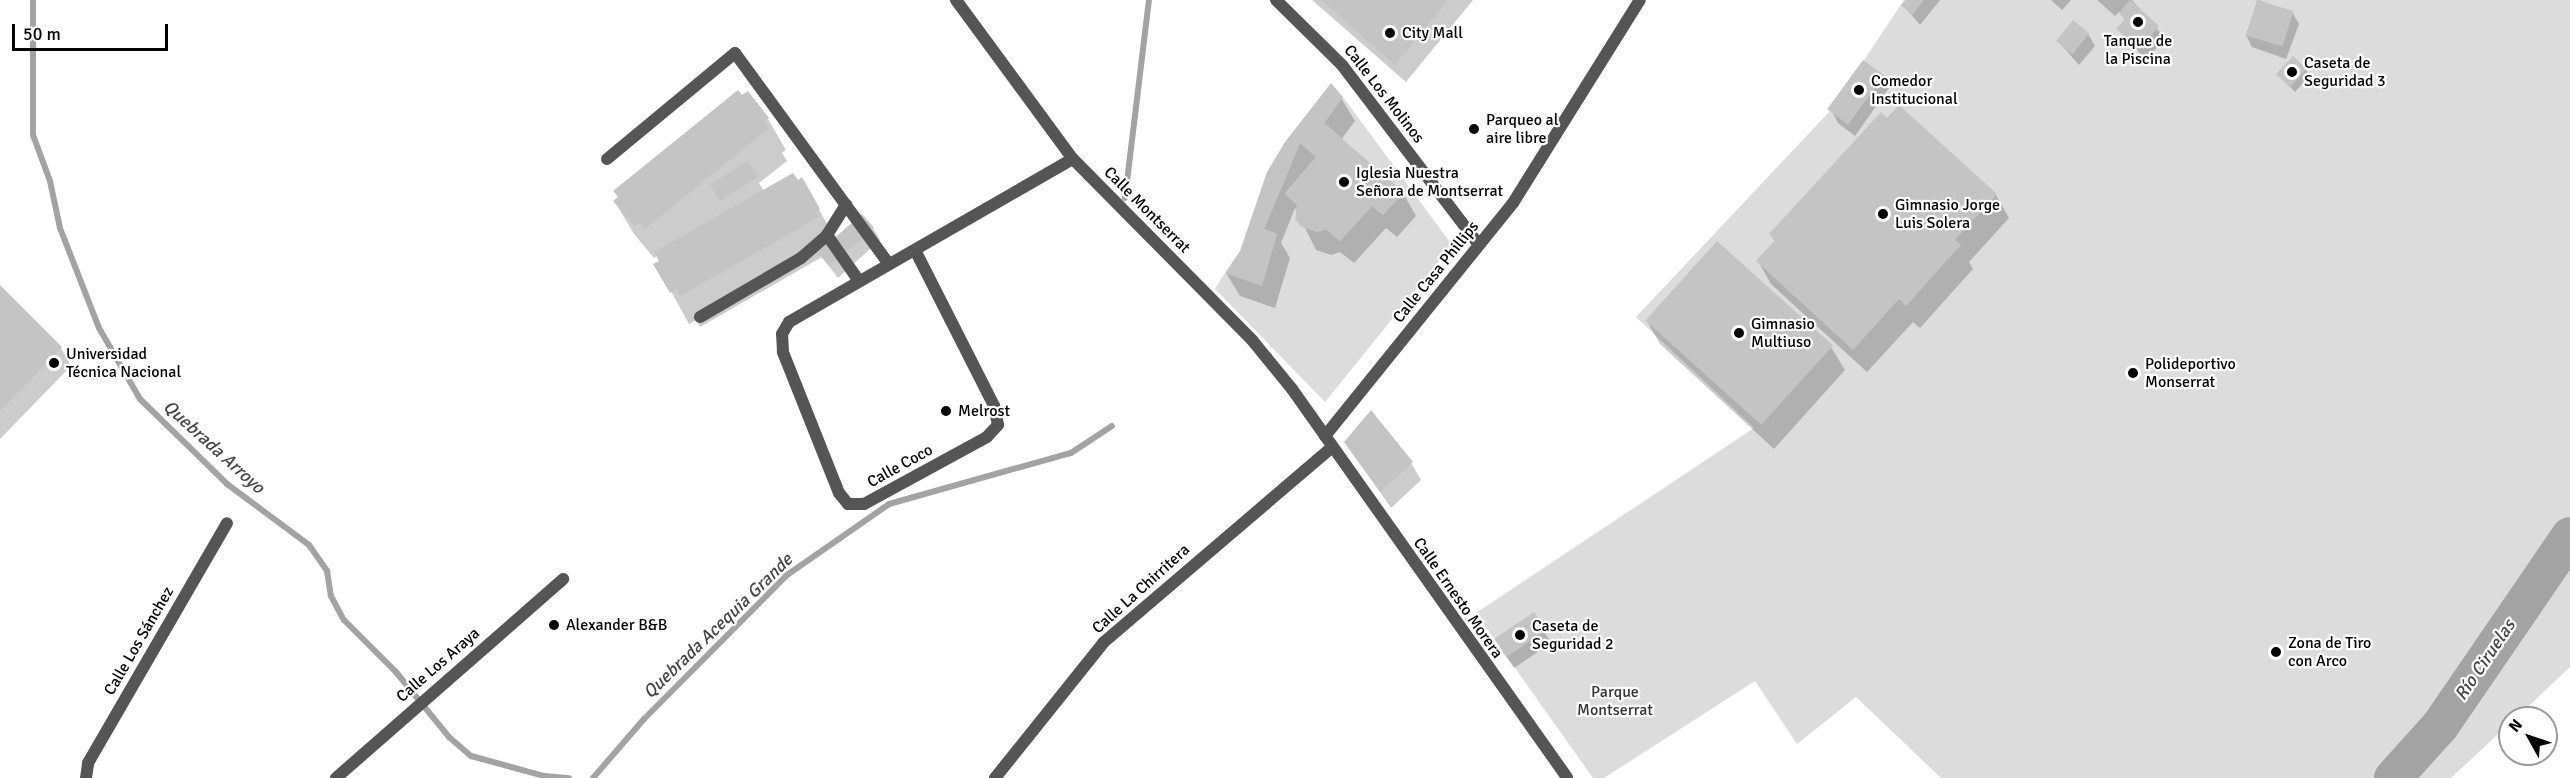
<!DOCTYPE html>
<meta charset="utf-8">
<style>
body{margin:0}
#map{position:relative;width:2570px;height:778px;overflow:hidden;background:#fff;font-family:Signika,sans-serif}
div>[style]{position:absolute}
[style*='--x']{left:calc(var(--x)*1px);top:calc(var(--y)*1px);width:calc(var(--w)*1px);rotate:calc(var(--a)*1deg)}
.green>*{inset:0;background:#dcdcdc}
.shadow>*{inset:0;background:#0003}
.stream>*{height:6px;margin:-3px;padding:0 3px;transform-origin:3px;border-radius:3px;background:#a3a3a3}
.river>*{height:38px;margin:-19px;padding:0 19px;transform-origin:19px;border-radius:19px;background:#a3a3a3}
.building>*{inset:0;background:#c4c4c4;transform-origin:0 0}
.street>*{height:12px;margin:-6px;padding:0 6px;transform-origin:6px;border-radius:6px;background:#555}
.dots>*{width:16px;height:16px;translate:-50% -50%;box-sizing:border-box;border:3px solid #fff;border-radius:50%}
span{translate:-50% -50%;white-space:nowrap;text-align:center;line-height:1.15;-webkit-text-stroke:4.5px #fff;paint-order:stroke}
.poi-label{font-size:16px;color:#000}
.left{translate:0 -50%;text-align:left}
.street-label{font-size:16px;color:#000}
.park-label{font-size:16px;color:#333}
.water-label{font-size:18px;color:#444;font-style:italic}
.north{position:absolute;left:2498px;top:706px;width:60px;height:60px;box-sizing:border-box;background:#fff;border:2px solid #999;border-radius:50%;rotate:310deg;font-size:16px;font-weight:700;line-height:24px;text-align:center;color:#000}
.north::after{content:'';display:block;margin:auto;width:21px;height:27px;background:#000;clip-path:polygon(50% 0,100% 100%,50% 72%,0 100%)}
.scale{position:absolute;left:12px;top:24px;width:156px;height:27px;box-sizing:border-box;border:3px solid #000;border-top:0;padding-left:8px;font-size:18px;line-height:21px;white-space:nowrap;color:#000;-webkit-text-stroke:4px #fff;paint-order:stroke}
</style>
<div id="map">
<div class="green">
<i style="clip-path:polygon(1904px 0,2570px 0,2570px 667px,2516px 718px,2510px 718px,2510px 723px,2451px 778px,1941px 778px,1856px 697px,1797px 744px,1755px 681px,1604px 778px,1593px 778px,1476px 613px,1754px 428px,1636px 317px,1830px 111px)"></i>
<i style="clip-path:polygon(1343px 97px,1452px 245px,1325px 402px,1215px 289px,1225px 273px,1262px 285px,1277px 234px,1264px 229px,1300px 143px,1316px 157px,1285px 193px,1297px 205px,1295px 219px,1301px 227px,1317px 232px,1326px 229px,1340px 241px,1372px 206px,1383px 215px,1404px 192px,1324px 123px)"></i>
</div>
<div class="shadow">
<i style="clip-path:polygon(1312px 0,1473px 0,1406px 82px)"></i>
<i style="clip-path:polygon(1908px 0,1940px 0,1920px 25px,1903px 5px)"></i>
<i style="clip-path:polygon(2051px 0,2071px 0,2062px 10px)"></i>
<i style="clip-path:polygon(2097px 0,2132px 0,2165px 38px,2146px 60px,2118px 29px,2125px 21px,2120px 11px,2115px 16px)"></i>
<i style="clip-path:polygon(2258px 0,2292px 12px,2299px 24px,2286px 59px,2252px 47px,2246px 35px)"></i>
<i style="clip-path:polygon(2088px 34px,2095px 46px,2079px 65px,2058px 41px)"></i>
<i style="clip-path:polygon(2306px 70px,2309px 76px,2295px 92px,2278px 74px)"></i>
<i style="clip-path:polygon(1882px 76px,1889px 88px,1855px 136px,1838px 123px,1832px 111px)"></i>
<i style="clip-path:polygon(1341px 98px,1355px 121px,1341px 140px,1403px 193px,1416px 216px,1397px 237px,1386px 228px,1354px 263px,1340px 252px,1331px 255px,1316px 250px,1295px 208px,1281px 243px,1290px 258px,1275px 308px,1240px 296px,1226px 273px,1242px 251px,1268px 173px)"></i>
<i style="clip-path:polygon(768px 119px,786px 150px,782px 153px,787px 161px,759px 183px,764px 191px,802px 179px,836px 240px,873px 228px,880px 240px,838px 278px,822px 257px,700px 327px,696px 320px,689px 324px,656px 264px,661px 261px,658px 255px,654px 258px,634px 234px,615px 202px)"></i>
<i style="clip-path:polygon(1996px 195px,2009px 218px,1969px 262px,1973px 269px,1920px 328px,1913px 322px,1867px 372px,1771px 284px,1758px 261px,1775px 242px,1771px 234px)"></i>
<i style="clip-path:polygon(1718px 243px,1831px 347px,1845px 370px,1774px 449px,1660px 344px,1647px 321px)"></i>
<i style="clip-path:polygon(0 287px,61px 348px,71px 366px,0 439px)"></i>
<i style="clip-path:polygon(1346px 442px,1411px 463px,1421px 480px,1391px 508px)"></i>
<i style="clip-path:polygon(1533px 614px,1551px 643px,1514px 668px,1502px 651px)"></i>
</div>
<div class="stream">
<i style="--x:33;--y:0;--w:135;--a:90"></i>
<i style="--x:33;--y:135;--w:49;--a:69.7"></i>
<i style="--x:50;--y:181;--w:48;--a:78"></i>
<i style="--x:60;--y:228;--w:107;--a:68.7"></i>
<i style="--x:99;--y:328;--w:82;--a:60"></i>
<i style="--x:140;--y:399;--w:122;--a:44.3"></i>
<i style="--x:227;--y:484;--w:102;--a:36.6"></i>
<i style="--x:309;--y:545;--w:32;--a:55"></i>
<i style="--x:327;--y:571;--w:25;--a:81"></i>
<i style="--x:331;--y:596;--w:27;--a:62"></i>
<i style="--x:344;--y:620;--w:74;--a:45"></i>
<i style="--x:396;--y:672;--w:84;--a:50.8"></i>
<i style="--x:449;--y:737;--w:29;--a:41"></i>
<i style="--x:471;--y:756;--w:76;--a:15.3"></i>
<i style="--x:544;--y:776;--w:25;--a:5"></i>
<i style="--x:1125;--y:198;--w:199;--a:-83.1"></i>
<i style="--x:593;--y:778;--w:78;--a:-49.2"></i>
<i style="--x:644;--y:719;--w:203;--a:-45.2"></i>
<i style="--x:787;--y:575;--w:124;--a:-34.8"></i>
<i style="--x:889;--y:504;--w:189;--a:-15.7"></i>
<i style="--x:1071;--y:453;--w:49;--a:-33.4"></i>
</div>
<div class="river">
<i style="--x:2393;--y:778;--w:70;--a:-47.9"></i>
<i style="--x:2440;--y:726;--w:230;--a:-55.6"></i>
</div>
<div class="building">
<i style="clip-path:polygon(1321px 0,1448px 0,1395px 65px)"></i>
<i style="clip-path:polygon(1906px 0,1924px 0,1912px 15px,1901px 5px)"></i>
<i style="clip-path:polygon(2130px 0,2159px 26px,2139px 49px,2116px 29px,2125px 19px,2119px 13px)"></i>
<i style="left:2257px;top:0;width:38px;height:37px;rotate:17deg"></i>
<i style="left:2073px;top:20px;width:21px;height:27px;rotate:39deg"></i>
<i style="left:2293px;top:56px;width:19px;height:25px;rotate:43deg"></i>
<i style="left:1863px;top:60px;width:26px;height:61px;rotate:36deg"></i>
<i style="clip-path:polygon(1331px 83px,1343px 97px,1324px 123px,1404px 192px,1383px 215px,1372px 206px,1340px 241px,1326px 229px,1317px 232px,1301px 227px,1295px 219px,1297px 205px,1285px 194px,1316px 157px,1300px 143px,1264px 229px,1277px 234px,1262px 286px,1225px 273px,1240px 251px,1267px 172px,1285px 142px)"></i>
<i style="clip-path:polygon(738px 90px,742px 95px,748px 91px,769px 118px,764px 122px,769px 128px,645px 229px,639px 223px,635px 227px,613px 201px,618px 197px,613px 191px)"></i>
<i style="clip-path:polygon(1899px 105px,1997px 194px,1955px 240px,1961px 245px,1906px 306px,1899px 299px,1853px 350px,1756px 261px,1775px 240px,1769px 234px,1881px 112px,1887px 118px)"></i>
<i style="left:748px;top:161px;width:19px;height:45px;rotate:58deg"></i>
<i style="clip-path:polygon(793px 173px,798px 180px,802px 177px,820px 209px,816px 212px,819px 217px,680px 296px,676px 289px,670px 293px,653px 264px,659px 261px,654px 252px)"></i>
<i style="left:862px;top:214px;width:18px;height:59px;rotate:49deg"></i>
<i style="left:1717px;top:241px;width:156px;height:107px;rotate:42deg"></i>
<i style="clip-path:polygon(0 285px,62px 347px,0 411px)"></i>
<i style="clip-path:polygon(1371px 410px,1413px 462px,1380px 492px,1344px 442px)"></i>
<i style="left:1534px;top:612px;width:22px;height:48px;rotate:56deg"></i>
</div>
<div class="street">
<i style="--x:956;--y:0;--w:197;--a:53.7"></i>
<i style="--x:1073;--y:159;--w:255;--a:45.3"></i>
<i style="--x:1252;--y:340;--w:63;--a:50.8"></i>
<i style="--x:1292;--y:389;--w:476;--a:54.7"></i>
<i style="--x:1276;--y:0;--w:93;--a:44.6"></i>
<i style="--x:1342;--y:65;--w:226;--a:52.7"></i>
<i style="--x:607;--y:159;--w:166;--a:-39.6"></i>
<i style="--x:735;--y:53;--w:261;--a:53.9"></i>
<i style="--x:827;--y:235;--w:56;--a:55.2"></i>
<i style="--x:915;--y:250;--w:175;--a:63.1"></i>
<i style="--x:994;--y:406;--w:19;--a:78"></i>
<i style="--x:998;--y:425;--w:16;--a:133"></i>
<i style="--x:987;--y:437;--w:140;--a:151.4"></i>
<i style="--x:864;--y:504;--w:16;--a:180"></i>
<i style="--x:848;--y:504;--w:14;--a:-129"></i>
<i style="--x:839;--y:493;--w:152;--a:-111.7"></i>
<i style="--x:783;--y:352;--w:18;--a:-93"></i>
<i style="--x:782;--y:334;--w:14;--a:-60"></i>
<i style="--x:789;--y:322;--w:327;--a:-29.9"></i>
<i style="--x:700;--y:317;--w:117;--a:-30.3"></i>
<i style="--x:801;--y:258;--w:35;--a:-41"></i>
<i style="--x:827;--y:235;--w:36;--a:-58"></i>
<i style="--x:1325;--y:436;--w:299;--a:-51.1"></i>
<i style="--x:1513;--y:203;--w:239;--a:-58"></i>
<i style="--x:86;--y:778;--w:15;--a:-82"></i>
<i style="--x:88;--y:763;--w:277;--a:-59.9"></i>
<i style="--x:336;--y:778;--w:302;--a:-41.2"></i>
<i style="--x:995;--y:778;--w:174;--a:-51.3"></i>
<i style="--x:1104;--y:642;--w:300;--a:-40.5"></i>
</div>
<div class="dots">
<i style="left:2138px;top:22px;background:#000"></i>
<i style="left:1390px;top:33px;background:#000"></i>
<i style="left:2292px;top:72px;background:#000"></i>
<i style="left:1859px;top:90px;background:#000"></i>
<i style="left:1474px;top:129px;background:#000"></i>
<i style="left:1344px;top:182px;background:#000"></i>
<i style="left:1883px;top:214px;background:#000"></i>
<i style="left:1739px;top:333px;background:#000"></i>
<i style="left:54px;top:363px;background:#000"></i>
<i style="left:2133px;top:373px;background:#000"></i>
<i style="left:946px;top:411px;background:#000"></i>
<i style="left:554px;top:625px;background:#000"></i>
<i style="left:1520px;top:635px;background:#000"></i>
<i style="left:2276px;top:652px;background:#000"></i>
</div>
<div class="poi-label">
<span class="left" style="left:1402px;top:33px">City Mall</span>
<span style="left:2138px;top:50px">Tanque de<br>la Piscina</span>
<span class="left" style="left:2304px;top:72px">Caseta de<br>Seguridad 3</span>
<span class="left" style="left:1871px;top:90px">Comedor<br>Institucional</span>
<span class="left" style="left:1486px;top:129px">Parqueo al<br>aire libre</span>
<span class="left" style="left:1356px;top:182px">Iglesia Nuestra<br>Señora de Montserrat</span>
<span class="left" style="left:1895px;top:214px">Gimnasio Jorge<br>Luis Solera</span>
<span class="left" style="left:1751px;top:333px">Gimnasio<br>Multiuso</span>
<span class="left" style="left:66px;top:363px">Universidad<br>Técnica Nacional</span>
<span class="left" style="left:2145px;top:373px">Polideportivo<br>Monserrat</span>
<span class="left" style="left:958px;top:411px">Melrost</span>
<span class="left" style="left:566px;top:625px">Alexander B&amp;B</span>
<span class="left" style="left:1532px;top:635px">Caseta de<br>Seguridad 2</span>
<span class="left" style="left:2288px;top:652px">Zona de Tiro<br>con Arco</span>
</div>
<div class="street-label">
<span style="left:1384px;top:94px;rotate:52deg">Calle Los Molinos</span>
<span style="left:1147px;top:210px;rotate:45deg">Calle Montserrat</span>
<span style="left:1436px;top:272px;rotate:-51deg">Calle Casa Phillips</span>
<span style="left:900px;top:466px;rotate:-29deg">Calle Coco</span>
<span style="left:1141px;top:589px;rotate:-42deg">Calle La Chirritera</span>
<span style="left:1458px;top:598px;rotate:55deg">Calle Ernesto Morera</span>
<span style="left:139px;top:641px;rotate:-60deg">Calle Los Sánchez</span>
<span style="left:438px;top:665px;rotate:-41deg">Calle Los Araya</span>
</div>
<div class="park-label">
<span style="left:1615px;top:701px">Parque<br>Montserrat</span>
</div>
<div class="water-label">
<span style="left:214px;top:447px;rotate:42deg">Quebrada Arroyo</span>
<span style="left:718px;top:626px;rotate:-44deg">Quebrada Acequia Grande</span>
<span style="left:2485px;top:660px;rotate:-56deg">Río Ciruelas</span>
</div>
<div class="north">N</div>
<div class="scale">50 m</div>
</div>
